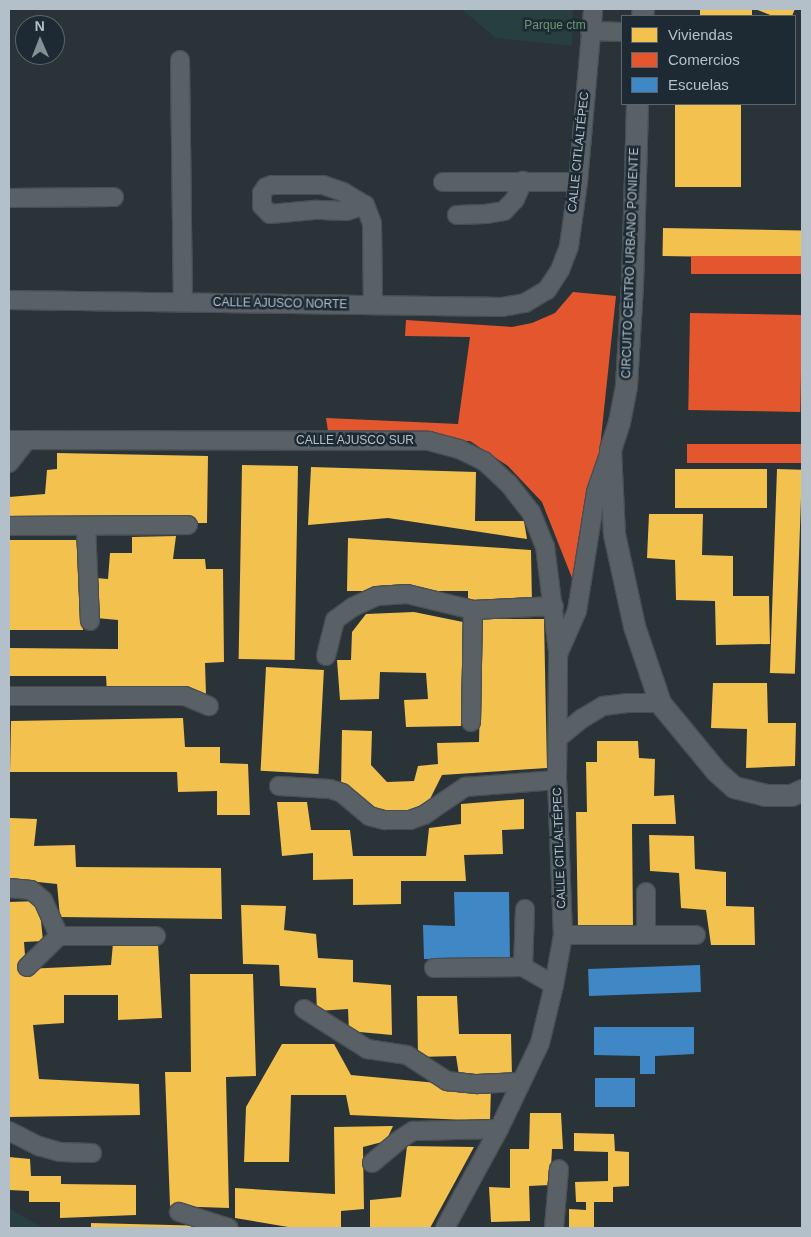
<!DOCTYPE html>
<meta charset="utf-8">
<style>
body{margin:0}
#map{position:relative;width:811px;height:1237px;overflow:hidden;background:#2a3338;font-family:Arial,sans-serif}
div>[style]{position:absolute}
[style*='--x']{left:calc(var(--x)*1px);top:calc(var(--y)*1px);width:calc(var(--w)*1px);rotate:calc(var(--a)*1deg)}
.green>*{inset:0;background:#273f3e}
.homes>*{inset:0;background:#f2c14e;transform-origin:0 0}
.shops>*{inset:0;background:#e4572e;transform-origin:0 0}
.schools>*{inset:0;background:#3f88c5;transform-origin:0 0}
.roads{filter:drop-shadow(1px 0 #484f53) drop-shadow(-1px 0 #484f53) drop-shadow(0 1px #484f53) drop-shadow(0 -1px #484f53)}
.minor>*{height:18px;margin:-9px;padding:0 9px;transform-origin:9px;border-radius:9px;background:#5a6166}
.tertiary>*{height:21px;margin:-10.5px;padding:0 10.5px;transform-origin:10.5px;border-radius:10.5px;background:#5a6166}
span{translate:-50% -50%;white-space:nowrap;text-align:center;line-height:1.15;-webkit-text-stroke:5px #1d2a33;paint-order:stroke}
.park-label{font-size:12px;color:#6b9a6f}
.street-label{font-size:12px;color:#b4c0c9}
.frame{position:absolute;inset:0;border:10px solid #b4c0c9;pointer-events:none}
.legend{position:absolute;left:621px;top:15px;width:175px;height:90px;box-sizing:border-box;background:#1d2a33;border:1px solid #59666f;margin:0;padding:6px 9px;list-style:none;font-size:15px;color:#b4c0c9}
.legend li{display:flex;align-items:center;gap:10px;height:25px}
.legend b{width:25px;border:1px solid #59666f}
.north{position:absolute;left:15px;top:15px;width:50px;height:50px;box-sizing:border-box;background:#1d2a33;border:1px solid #59666f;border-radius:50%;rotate:359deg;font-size:14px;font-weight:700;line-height:20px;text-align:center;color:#b4c0c9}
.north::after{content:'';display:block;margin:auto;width:18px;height:22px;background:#848f96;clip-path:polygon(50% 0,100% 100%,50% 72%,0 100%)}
</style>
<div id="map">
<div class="green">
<i style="clip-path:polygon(461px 9px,573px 9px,572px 46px,496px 38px)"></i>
<i style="clip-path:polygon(9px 1208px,43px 1228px,9px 1228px)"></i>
</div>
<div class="homes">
<i style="left:700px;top:9px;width:52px;height:8px"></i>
<i style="clip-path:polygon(755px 9px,795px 9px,792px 16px,773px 16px)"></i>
<i style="left:675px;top:104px;width:66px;height:83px"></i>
<i style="left:663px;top:228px;width:139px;height:28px;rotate:1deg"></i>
<i style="clip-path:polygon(57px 453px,208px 456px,207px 523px,9px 523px,9px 497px,45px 494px,47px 470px,57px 469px)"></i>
<i style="left:242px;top:465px;width:56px;height:194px;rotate:1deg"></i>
<i style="clip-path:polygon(311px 467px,476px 472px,475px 521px,524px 521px,527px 539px,388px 518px,308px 525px)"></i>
<i style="left:675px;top:469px;width:92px;height:39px"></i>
<i style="left:777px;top:469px;width:25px;height:204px;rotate:2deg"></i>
<i style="clip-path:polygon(649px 514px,703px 514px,702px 555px,733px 556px,733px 596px,769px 596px,770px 644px,716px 645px,715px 601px,676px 600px,675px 560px,647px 558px)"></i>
<i style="clip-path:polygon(176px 536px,173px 559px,205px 559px,206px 569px,223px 569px,224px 662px,205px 663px,206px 695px,107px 692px,106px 676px,9px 676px,9px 648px,118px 649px,118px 620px,96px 618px,96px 578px,108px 579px,110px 553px,132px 553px,132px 537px)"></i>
<i style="clip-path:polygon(348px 538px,531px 550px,532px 604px,468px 603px,468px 591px,347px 591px)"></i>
<i style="left:9px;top:540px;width:74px;height:90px"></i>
<i style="clip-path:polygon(414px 612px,463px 622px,461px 726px,406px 727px,404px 700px,428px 699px,426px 673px,380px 672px,379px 699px,340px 700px,337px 660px,351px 660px,352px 632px,366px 614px)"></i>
<i style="clip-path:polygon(482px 619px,544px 619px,547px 768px,442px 775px,424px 811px,376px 813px,341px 790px,342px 730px,372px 731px,371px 765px,387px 782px,414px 781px,418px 766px,438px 764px,437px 743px,479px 742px)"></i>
<i style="left:266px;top:667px;width:58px;height:104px;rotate:3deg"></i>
<i style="clip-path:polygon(713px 683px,767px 683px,768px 723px,796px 723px,795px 766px,746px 768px,747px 729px,711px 728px)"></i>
<i style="clip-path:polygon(183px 718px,185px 747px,220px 747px,220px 763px,248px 764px,250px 815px,217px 815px,217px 791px,178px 792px,177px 772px,10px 772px,11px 721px)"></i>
<i style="clip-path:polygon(597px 741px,638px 741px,639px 758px,655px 759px,654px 796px,674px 795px,676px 824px,632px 824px,633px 928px,578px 929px,576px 812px,587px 812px,586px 762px,597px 762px)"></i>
<i style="clip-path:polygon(524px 799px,524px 829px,502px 830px,503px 854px,464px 855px,466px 881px,401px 881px,401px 904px,353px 905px,353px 879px,313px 880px,313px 853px,282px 856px,277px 802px,307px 802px,311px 830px,350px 830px,353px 856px,426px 856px,429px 828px,461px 824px,461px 804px)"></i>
<i style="clip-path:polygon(10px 818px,37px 819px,34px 846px,75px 845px,76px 867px,221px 868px,222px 919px,60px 917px,57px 884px,9px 879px)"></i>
<i style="clip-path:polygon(649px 835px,694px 836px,695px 869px,726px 872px,726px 906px,754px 907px,755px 945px,711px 945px,706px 910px,681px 908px,679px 873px,650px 871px)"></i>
<i style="clip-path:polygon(39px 901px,43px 941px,24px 942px,26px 969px,111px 965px,113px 943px,158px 943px,162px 1018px,118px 1020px,118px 995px,64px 995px,64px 1023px,33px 1025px,39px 1079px,139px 1084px,140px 1115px,9px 1117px,9px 902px)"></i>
<i style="clip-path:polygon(241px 905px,286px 906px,284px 930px,316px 934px,318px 958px,353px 960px,353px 982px,391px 985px,392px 1035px,349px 1031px,348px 1009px,317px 1011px,316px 988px,280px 986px,279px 965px,243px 964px)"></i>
<i style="clip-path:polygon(190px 974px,253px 974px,256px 1076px,226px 1077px,229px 1208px,170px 1206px,165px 1072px,191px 1072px)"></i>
<i style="clip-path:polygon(417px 996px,457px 996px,459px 1034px,511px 1034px,512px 1076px,459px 1075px,456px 1056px,418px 1057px)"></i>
<i style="clip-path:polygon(282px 1044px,334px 1044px,351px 1075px,491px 1088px,490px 1121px,350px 1115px,346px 1095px,291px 1095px,289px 1162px,244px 1162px,246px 1107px)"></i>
<i style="clip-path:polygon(530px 1113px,561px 1113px,563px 1149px,552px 1149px,550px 1185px,529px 1186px,530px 1221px,491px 1222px,489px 1187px,510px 1188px,510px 1149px,529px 1149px)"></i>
<i style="clip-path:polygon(393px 1126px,386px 1141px,363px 1147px,364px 1209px,341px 1211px,341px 1228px,294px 1228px,235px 1218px,235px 1188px,335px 1194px,334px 1127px)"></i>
<i style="clip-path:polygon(574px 1133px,614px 1134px,615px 1151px,629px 1152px,629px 1186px,613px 1187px,613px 1202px,594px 1202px,594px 1228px,569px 1228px,569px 1209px,586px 1210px,586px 1202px,576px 1202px,575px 1182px,608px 1181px,608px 1152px,574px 1151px)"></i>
<i style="clip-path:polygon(407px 1146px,474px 1147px,430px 1228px,370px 1228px,370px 1200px,401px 1197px)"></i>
<i style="clip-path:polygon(9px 1157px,30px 1159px,31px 1176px,61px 1176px,61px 1184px,136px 1185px,136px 1215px,60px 1218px,60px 1202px,29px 1202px,29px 1191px,9px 1190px)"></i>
<i style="clip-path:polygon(91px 1223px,210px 1226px,213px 1228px,91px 1228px)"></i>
</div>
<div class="shops">
<i style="left:691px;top:256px;width:111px;height:18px"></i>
<i style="clip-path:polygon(573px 292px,616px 296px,599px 457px,574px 583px,542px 502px,508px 466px,470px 441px,329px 438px,326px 418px,458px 424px,470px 337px,405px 336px,406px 320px,512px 327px,532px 323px,555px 313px)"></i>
<i style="left:690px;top:313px;width:112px;height:97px;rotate:1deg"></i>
<i style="left:687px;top:444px;width:115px;height:19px"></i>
</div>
<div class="schools">
<i style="clip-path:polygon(454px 892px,509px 892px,510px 962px,424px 959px,423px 925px,455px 926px)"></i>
<i style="left:700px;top:965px;width:27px;height:112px;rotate:88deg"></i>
<i style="clip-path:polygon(594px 1027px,694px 1027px,694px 1054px,655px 1056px,655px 1074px,640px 1074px,640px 1056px,594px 1055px)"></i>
<i style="left:595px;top:1078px;width:40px;height:29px"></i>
</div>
<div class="roads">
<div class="minor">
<i style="--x:590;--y:31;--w:32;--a:2"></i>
<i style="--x:180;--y:60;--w:242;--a:89.3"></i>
<i style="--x:443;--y:182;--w:135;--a:0"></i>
<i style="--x:9;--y:198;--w:105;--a:-0.5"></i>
<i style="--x:365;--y:205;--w:19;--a:162"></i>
<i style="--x:347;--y:211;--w:33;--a:-178"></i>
<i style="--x:314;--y:210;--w:44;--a:174.8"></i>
<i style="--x:270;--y:214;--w:11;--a:-135"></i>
<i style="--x:262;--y:206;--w:13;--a:-90"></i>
<i style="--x:262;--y:193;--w:7;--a:-56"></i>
<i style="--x:266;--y:187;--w:6;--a:-18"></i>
<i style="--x:272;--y:185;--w:51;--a:0"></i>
<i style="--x:323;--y:185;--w:21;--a:19"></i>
<i style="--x:343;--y:192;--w:26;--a:31"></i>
<i style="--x:365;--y:205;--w:19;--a:69"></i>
<i style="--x:372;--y:223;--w:82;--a:89.3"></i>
<i style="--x:457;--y:215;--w:28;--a:-2"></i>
<i style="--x:485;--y:214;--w:19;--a:-9"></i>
<i style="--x:504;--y:211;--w:16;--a:-47"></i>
<i style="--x:515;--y:199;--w:20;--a:-66"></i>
<i style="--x:9;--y:300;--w:493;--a:0.8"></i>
<i style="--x:502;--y:307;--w:23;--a:-10"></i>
<i style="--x:525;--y:303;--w:26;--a:-31"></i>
<i style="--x:547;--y:290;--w:24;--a:-57"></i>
<i style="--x:560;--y:270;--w:26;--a:-69"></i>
<i style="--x:569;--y:246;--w:65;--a:-82"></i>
<i style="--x:578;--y:182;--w:174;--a:-85"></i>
<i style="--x:9;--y:440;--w:420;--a:0.1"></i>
<i style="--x:429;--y:441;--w:31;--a:15"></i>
<i style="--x:459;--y:449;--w:28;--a:26"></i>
<i style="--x:484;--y:461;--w:33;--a:43"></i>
<i style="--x:508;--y:483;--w:37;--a:52"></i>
<i style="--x:531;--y:512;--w:37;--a:68"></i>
<i style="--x:545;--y:546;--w:106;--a:82.9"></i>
<i style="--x:9;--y:463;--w:29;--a:-52"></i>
<i style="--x:9;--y:526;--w:179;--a:-0.3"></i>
<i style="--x:86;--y:526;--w:95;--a:87.6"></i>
<i style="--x:326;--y:656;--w:37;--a:-76"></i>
<i style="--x:335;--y:620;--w:22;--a:-36"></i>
<i style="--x:353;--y:607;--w:26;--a:-25"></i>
<i style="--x:377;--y:596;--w:30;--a:-4"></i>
<i style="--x:407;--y:594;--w:68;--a:13.6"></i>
<i style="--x:473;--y:610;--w:81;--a:-2.8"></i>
<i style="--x:9;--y:696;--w:176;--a:0"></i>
<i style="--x:185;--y:696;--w:26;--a:23"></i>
<i style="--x:471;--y:722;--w:112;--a:-89"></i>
<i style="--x:558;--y:738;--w:32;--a:-39"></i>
<i style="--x:583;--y:718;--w:23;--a:-31"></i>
<i style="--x:603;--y:706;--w:24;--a:-7"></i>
<i style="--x:627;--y:703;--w:33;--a:0"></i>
<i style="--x:279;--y:786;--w:51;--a:3.4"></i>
<i style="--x:330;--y:789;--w:13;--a:18"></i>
<i style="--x:342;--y:793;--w:35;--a:40"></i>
<i style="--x:369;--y:816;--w:16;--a:15"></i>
<i style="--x:384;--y:820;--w:26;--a:0"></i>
<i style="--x:410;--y:820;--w:15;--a:-20"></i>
<i style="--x:424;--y:815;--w:50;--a:-34.3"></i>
<i style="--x:465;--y:787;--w:92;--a:-4.4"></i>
<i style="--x:9;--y:888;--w:22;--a:5"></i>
<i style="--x:31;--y:890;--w:16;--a:40"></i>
<i style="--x:43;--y:900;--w:39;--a:66"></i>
<i style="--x:59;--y:936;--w:97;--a:0"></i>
<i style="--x:563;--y:935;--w:133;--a:0"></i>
<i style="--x:646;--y:935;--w:43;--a:-90"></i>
<i style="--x:27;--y:967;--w:45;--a:-44.1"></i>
<i style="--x:523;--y:967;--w:58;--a:-88"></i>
<i style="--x:434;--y:968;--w:89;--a:-0.6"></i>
<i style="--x:523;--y:967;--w:36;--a:30"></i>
<i style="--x:304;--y:1009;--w:75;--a:32.4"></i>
<i style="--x:367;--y:1049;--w:40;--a:8.5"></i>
<i style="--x:407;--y:1055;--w:48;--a:33"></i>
<i style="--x:447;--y:1081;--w:30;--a:6"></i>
<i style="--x:477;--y:1084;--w:44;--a:-2.6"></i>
<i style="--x:9;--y:1131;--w:34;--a:27"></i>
<i style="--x:39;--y:1146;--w:22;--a:16"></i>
<i style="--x:60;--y:1152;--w:32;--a:2"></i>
<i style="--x:372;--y:1163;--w:35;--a:-40"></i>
<i style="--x:399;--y:1140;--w:17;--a:-33"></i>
<i style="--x:413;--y:1131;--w:86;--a:-1.3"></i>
<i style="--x:179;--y:1212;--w:52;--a:17.7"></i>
<i style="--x:445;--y:1228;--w:113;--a:-61.4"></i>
<i style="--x:499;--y:1129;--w:95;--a:-64.5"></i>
<i style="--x:540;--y:1043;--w:60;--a:-76.4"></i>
<i style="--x:554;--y:985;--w:51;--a:-79.8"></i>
<i style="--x:563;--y:935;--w:155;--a:-92.2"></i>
<i style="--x:557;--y:780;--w:126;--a:-89.5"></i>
<i style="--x:558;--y:654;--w:47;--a:-66.2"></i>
<i style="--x:577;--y:611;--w:121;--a:-80.9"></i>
<i style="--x:596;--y:492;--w:37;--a:-71"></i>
<i style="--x:554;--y:1228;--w:59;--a:-85.2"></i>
</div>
<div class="tertiary">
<i style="--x:642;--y:16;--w:7;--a:-82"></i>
<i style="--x:637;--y:104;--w:180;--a:91.6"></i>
<i style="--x:632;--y:284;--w:102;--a:93.4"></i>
<i style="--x:626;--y:386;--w:37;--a:101"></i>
<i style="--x:619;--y:422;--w:29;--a:108"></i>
<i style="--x:610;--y:450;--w:84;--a:87.3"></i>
<i style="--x:614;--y:534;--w:94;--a:77.7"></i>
<i style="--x:634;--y:626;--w:81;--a:71.3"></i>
<i style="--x:660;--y:703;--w:88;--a:50.5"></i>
<i style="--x:716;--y:771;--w:24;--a:42"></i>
<i style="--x:734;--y:787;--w:32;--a:14"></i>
<i style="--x:765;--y:795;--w:26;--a:0"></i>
<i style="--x:791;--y:795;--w:12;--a:-24"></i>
</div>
</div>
<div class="park-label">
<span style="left:555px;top:26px">Parque ctm</span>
</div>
<div class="street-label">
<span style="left:579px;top:152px;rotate:-84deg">CALLE CITLALTÉPEC</span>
<span style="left:631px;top:263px;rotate:-88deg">CIRCUITO CENTRO URBANO PONIENTE</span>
<span style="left:280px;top:304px;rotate:1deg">CALLE AJUSCO NORTE</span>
<span style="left:355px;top:441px">CALLE AJUSCO SUR</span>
<span style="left:560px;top:848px;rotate:-92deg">CALLE CITLALTÉPEC</span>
</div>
<div class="frame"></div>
<ul class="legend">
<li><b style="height:14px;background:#f2c14e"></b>Viviendas</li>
<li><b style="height:14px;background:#e4572e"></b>Comercios</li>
<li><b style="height:14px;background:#3f88c5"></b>Escuelas</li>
</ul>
<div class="north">N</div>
</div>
